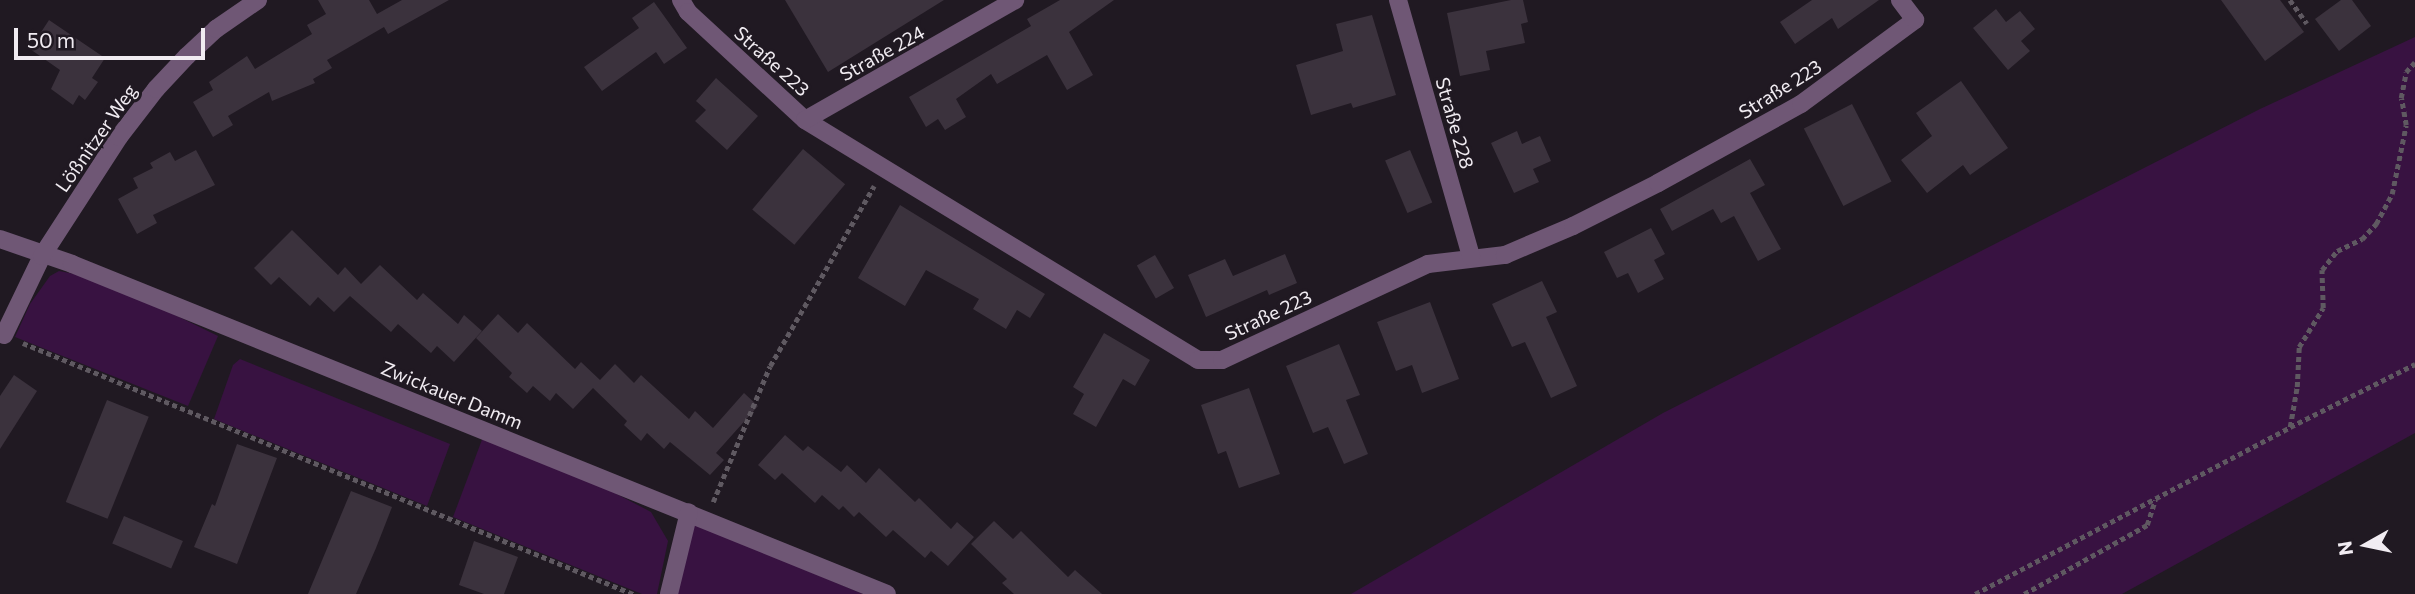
<!DOCTYPE html>
<meta charset="utf-8">
<style>
body{margin:0}
#map{position:relative;width:2415px;height:594px;overflow:hidden;background:#201922;font-family:Commissioner,sans-serif}
div>[style]{position:absolute}
[style*='--x']{left:calc(var(--x)*1px);top:calc(var(--y)*1px);width:calc(var(--w)*1px);rotate:calc(var(--a)*1deg)}
.green>*{inset:0;background:#381241}
.building>*{inset:0;background:#3b323d;transform-origin:0 0}
.path>*{height:4.5px;margin-top:-2.25px;transform-origin:0;background:repeating-linear-gradient(90deg,#5f5961 0 5px,transparent 0 8.5px)}
.minor>*{height:18px;margin:-9px;padding:0 9px;transform-origin:9px;border-radius:9px;background:#6f5775}
span{translate:-50% -50%;white-space:nowrap;text-align:center;line-height:1.15;-webkit-text-stroke:6px #201922;paint-order:stroke}
.street-label{font-size:19px;color:#f1ecf2}
.north{position:absolute;left:2331px;top:510px;width:70px;height:70px;-webkit-text-stroke:5px #201922;paint-order:stroke;rotate:261deg;font-size:19px;font-weight:700;line-height:28px;text-align:center;color:#f1ecf2}
.north::after{content:'';display:block;margin:auto;width:24px;height:32px;background:#f1ecf2;clip-path:polygon(50% 0,100% 100%,50% 72%,0 100%)}
.scale{position:absolute;left:14px;top:28px;width:191px;height:32px;box-sizing:border-box;border:4px solid #f1ecf2;border-top:0;padding-left:9px;font-size:21px;line-height:24px;white-space:nowrap;color:#f1ecf2;-webkit-text-stroke:5px #201922;paint-order:stroke}
</style>
<div id="map">
<div class="green">
<i style="clip-path:polygon(2415px 37px,2415px 433px,2122px 594px,1351px 594px,1663px 413px,2260px 109px)"></i>
<i style="clip-path:polygon(59px 271px,75px 274px,167px 311px,218px 336px,188px 406px,15px 337px,30px 304px,50px 276px)"></i>
<i style="clip-path:polygon(240px 359px,450px 444px,427px 506px,214px 419px,233px 365px)"></i>
<i style="clip-path:polygon(483px 437px,611px 491px,651px 512px,668px 541px,657px 594px,642px 594px,453px 517px)"></i>
<i style="clip-path:polygon(693px 523px,863px 594px,676px 594px)"></i>
</div>
<div class="building">
<i style="clip-path:polygon(318px 0,369px 0,377px 14px,402px 0,449px 0,388px 34px,384px 27px,327px 60px,332px 68px,313px 79px,315px 83px,272px 101px,269px 92px,228px 116px,233px 125px,213px 137px,193px 102px,213px 90px,209px 82px,247px 56px,255px 69px,312px 34px,307px 25px,326px 14px)"></i>
<i style="clip-path:polygon(785px 0,944px 0,828px 72px)"></i>
<i style="clip-path:polygon(1060px 0,1114px 0,1069px 32px,1093px 75px,1067px 90px,1047px 55px,997px 84px,991px 74px,956px 99px,966px 117px,945px 130px,938px 119px,926px 127px,909px 97px,1031px 26px,1027px 19px)"></i>
<i style="clip-path:polygon(1511px 0,1523px 0,1528px 22px,1521px 24px,1525px 43px,1486px 51px,1490px 70px,1460px 76px,1447px 13px)"></i>
<i style="clip-path:polygon(1812px 0,1879px 0,1838px 29px,1832px 18px,1795px 44px,1780px 22px)"></i>
<i style="clip-path:polygon(2221px 0,2280px 0,2304px 32px,2265px 61px)"></i>
<i style="clip-path:polygon(2341px 0,2352px 0,2371px 26px,2339px 51px,2315px 19px)"></i>
<i style="clip-path:polygon(654px 2px,687px 48px,664px 64px,656px 52px,602px 91px,584px 67px,639px 28px,632px 18px)"></i>
<i style="clip-path:polygon(1996px 9px,2006px 22px,2020px 11px,2035px 29px,2021px 41px,2030px 51px,2008px 70px,1973px 28px)"></i>
<i style="clip-path:polygon(1372px 15px,1396px 95px,1353px 108px,1351px 103px,1311px 115px,1296px 65px,1343px 51px,1336px 24px)"></i>
<i style="clip-path:polygon(49px 20px,105px 58px,92px 78px,98px 82px,85px 100px,79px 95px,73px 105px,51px 89px,60px 70px,30px 49px)"></i>
<i style="clip-path:polygon(716px 78px,758px 116px,727px 150px,695px 121px,706px 110px,696px 101px)"></i>
<i style="clip-path:polygon(1961px 81px,2008px 148px,1970px 175px,1963px 165px,1927px 193px,1901px 160px,1932px 136px,1916px 113px)"></i>
<i style="left:1852px;top:104px;width:87px;height:54px;rotate:63deg"></i>
<i style="clip-path:polygon(1517px 131px,1522px 144px,1540px 136px,1551px 161px,1533px 169px,1539px 182px,1514px 193px,1491px 143px)"></i>
<i style="left:803px;top:149px;width:55px;height:79px;rotate:40deg"></i>
<i style="clip-path:polygon(196px 150px,215px 185px,153px 215px,157px 223px,137px 234px,118px 199px,138px 188px,133px 178px,153px 168px,150px 163px,170px 152px,175px 161px)"></i>
<i style="left:1410px;top:150px;width:57px;height:27px;rotate:67deg"></i>
<i style="clip-path:polygon(1750px 159px,1765px 185px,1750px 193px,1781px 249px,1758px 261px,1734px 216px,1721px 223px,1713px 209px,1672px 231px,1660px 209px)"></i>
<i style="clip-path:polygon(900px 205px,1045px 294px,1030px 318px,1017px 310px,1006px 329px,973px 309px,979px 299px,926px 270px,905px 306px,858px 278px)"></i>
<i style="clip-path:polygon(1651px 228px,1665px 254px,1654px 260px,1664px 279px,1638px 293px,1628px 273px,1617px 278px,1604px 252px)"></i>
<i style="clip-path:polygon(292px 230px,338px 275px,345px 267px,361px 284px,354px 291px,380px 265px,417px 300px,423px 293px,458px 324px,464px 315px,482px 331px,454px 362px,437px 346px,431px 353px,398px 324px,391px 332px,350px 296px,334px 312px,318px 297px,310px 306px,279px 277px,271px 285px,254px 268px)"></i>
<i style="clip-path:polygon(1285px 254px,1297px 283px,1269px 295px,1267px 290px,1206px 317px,1188px 275px,1225px 259px,1233px 276px)"></i>
<i style="left:1155px;top:255px;width:38px;height:21px;rotate:60deg"></i>
<i style="clip-path:polygon(1542px 281px,1557px 312px,1546px 317px,1577px 386px,1551px 398px,1525px 342px,1512px 347px,1492px 304px)"></i>
<i style="clip-path:polygon(1430px 302px,1459px 379px,1422px 393px,1412px 365px,1396px 371px,1377px 322px)"></i>
<i style="clip-path:polygon(498px 314px,518px 333px,527px 323px,575px 369px,581px 362px,600px 380px,615px 364px,634px 383px,641px 375px,689px 419px,695px 411px,713px 428px,744px 393px,758px 406px,716px 453px,724px 460px,710px 475px,670px 442px,664px 449px,647px 433px,641px 441px,624px 425px,627px 421px,593px 388px,573px 409px,556px 393px,550px 401px,533px 386px,527px 393px,509px 377px,512px 373px,476px 338px)"></i>
<i style="clip-path:polygon(1104px 333px,1150px 360px,1135px 386px,1123px 379px,1096px 427px,1073px 414px,1084px 394px,1073px 387px)"></i>
<i style="clip-path:polygon(1339px 344px,1360px 395px,1346px 400px,1368px 454px,1344px 464px,1328px 427px,1313px 433px,1286px 366px)"></i>
<i style="clip-path:polygon(14px 375px,37px 391px,0 449px,0 396px)"></i>
<i style="clip-path:polygon(1249px 388px,1280px 474px,1239px 488px,1226px 451px,1218px 454px,1201px 405px)"></i>
<i style="left:107px;top:400px;width:45px;height:110px;rotate:22deg"></i>
<i style="clip-path:polygon(785px 435px,803px 451px,808px 446px,841px 472px,847px 465px,866px 483px,879px 468px,915px 502px,919px 498px,951px 529px,957px 522px,974px 537px,948px 566px,931px 551px,925px 558px,893px 530px,886px 537px,859px 512px,854px 517px,843px 506px,839px 510px,822px 495px,815px 503px,782px 473px,775px 480px,758px 465px)"></i>
<i style="clip-path:polygon(237px 444px,277px 458px,237px 564px,194px 547px,212px 504px,215px 506px)"></i>
<i style="clip-path:polygon(351px 491px,392px 507px,376px 548px,356px 594px,308px 594px)"></i>
<i style="left:124px;top:516px;width:64px;height:30px;rotate:23deg"></i>
<i style="clip-path:polygon(994px 521px,1013px 539px,1021px 531px,1068px 577px,1075px 570px,1102px 594px,1014px 594px,1002px 583px,1007px 579px,971px 544px)"></i>
<i style="clip-path:polygon(474px 541px,518px 557px,504px 594px,484px 594px,459px 585px)"></i>
</div>
<div class="path">
<i style="--x:2290;--y:0;--w:29;--a:54"></i>
<i style="--x:23;--y:343;--w:660;--a:22.37"></i>
<i style="--x:2290;--y:427;--w:41;--a:-80.1"></i>
<i style="--x:2297;--y:387;--w:40;--a:-87.1"></i>
<i style="--x:2299;--y:347;--w:46;--a:-58.4"></i>
<i style="--x:2323;--y:308;--w:38;--a:-92"></i>
<i style="--x:2322;--y:270;--w:24;--a:-52"></i>
<i style="--x:2337;--y:251;--w:28;--a:-26"></i>
<i style="--x:2362;--y:239;--w:21;--a:-47"></i>
<i style="--x:2376;--y:224;--w:34;--a:-62"></i>
<i style="--x:2392;--y:194;--w:70;--a:-78.5"></i>
<i style="--x:2406;--y:125;--w:27;--a:-100"></i>
<i style="--x:2401;--y:98;--w:26;--a:-79"></i>
<i style="--x:2406;--y:72;--w:13;--a:-48"></i>
<i style="--x:713;--y:502;--w:147;--a:-67.3"></i>
<i style="--x:770;--y:366;--w:208;--a:-60"></i>
<i style="--x:1975;--y:594;--w:357;--a:-27.9"></i>
<i style="--x:2290;--y:427;--w:140;--a:-26.7"></i>
<i style="--x:2024;--y:594;--w:141;--a:-29.3"></i>
<i style="--x:2147;--y:525;--w:26;--a:-72"></i>
</div>
<div class="minor">
<i style="--x:681;--y:0;--w:14;--a:60"></i>
<i style="--x:688;--y:12;--w:159;--a:42.7"></i>
<i style="--x:805;--y:120;--w:460;--a:31.4"></i>
<i style="--x:1198;--y:360;--w:24;--a:0"></i>
<i style="--x:1222;--y:360;--w:227;--a:-25"></i>
<i style="--x:1428;--y:264;--w:78;--a:-6.7"></i>
<i style="--x:1505;--y:255;--w:74;--a:-23.1"></i>
<i style="--x:1573;--y:226;--w:95;--a:-26.8"></i>
<i style="--x:1658;--y:183;--w:163;--a:-28.9"></i>
<i style="--x:1801;--y:104;--w:142;--a:-36.4"></i>
<i style="--x:1915;--y:20;--w:25;--a:-127"></i>
<i style="--x:1398;--y:0;--w:267;--a:74.1"></i>
<i style="--x:805;--y:120;--w:242;--a:-29.7"></i>
<i style="--x:0;--y:239;--w:76;--a:19.1"></i>
<i style="--x:72;--y:264;--w:879;--a:22.04"></i>
<i style="--x:4;--y:335;--w:88;--a:-64.3"></i>
<i style="--x:42;--y:256;--w:142;--a:-57.1"></i>
<i style="--x:119;--y:137;--w:61;--a:-52.4"></i>
<i style="--x:156;--y:89;--w:45;--a:-46.8"></i>
<i style="--x:187;--y:56;--w:40;--a:-43"></i>
<i style="--x:216;--y:29;--w:51;--a:-34.6"></i>
<i style="--x:669;--y:594;--w:84;--a:-76.3"></i>
</div>
<div class="street-label">
<span style="left:882px;top:53px;rotate:-29deg">Straße 224</span>
<span style="left:772px;top:61px;rotate:42deg">Straße 223</span>
<span style="left:1780px;top:89px;rotate:-32deg">Straße 223</span>
<span style="left:1455px;top:123px;rotate:74deg">Straße 228</span>
<span style="left:96px;top:138px;rotate:-55deg">Lößnitzer Weg</span>
<span style="left:1268px;top:315px;rotate:-25deg">Straße 223</span>
<span style="left:452px;top:395px;rotate:22deg">Zwickauer Damm</span>
</div>
<div class="north">N</div>
<div class="scale">50 m</div>
</div>
